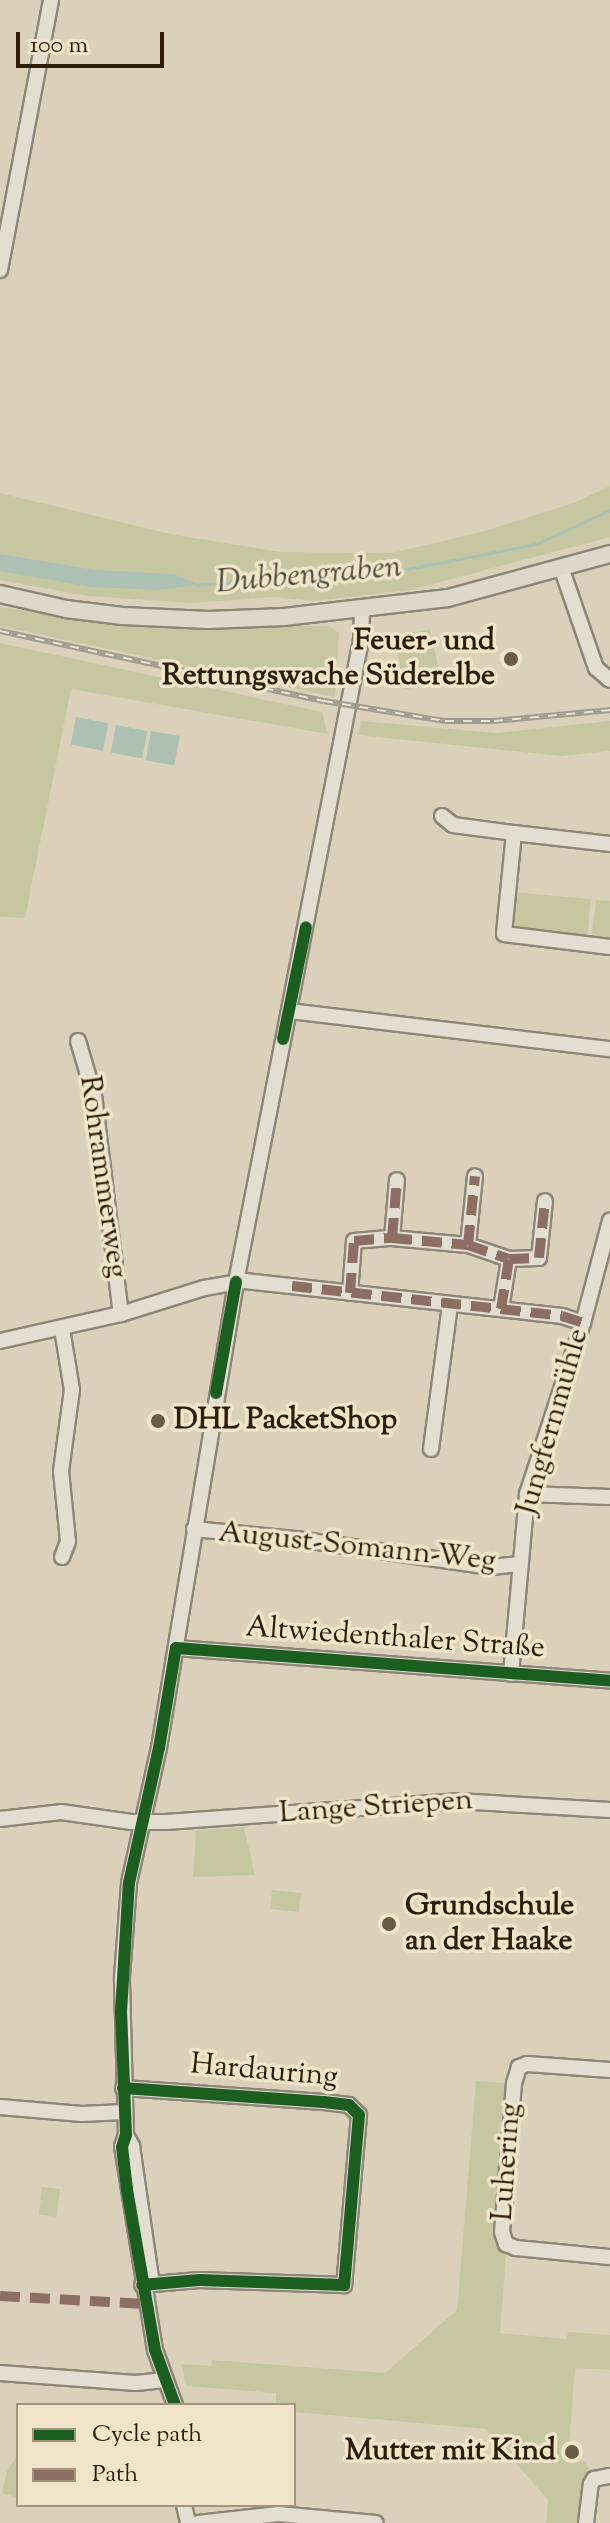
<!DOCTYPE html>
<meta charset="utf-8">
<style>
body{margin:0}
#map{position:relative;width:610px;height:2523px;overflow:hidden;background:#dbd1ba;font-family:"Sorts Mill Goudy",serif}
div>[style]{position:absolute}
[style*='--x']{left:calc(var(--x)*1px);top:calc(var(--y)*1px);width:calc(var(--w)*1px);rotate:calc(var(--a)*1deg)}
.green>*{inset:0;background:#c6c7a0;transform-origin:0 0}
.water>*{inset:0;background:#acc0b4;transform-origin:0 0}
.stream>*{height:3px;margin:-1.5px;padding:0 1.5px;transform-origin:1.5px;border-radius:1.5px;background:#acc0b4}
.roads{filter:drop-shadow(2px 0 #8d8676) drop-shadow(-2px 0 #8d8676) drop-shadow(0 2px #8d8676) drop-shadow(0 -2px #8d8676)}
.minor>*{height:14px;margin:-7px;padding:0 7px;transform-origin:7px;border-radius:7px;background:#e3ded2}
.major>*{height:16px;margin:-8px;padding:0 8px;transform-origin:8px;border-radius:8px;background:#ded8ca}
.rail>*{height:6px;margin-top:-3px;transform-origin:0;background:repeating-linear-gradient(90deg,#f0e5ca 0 9px,#a09b90 0 18px);box-sizing:border-box;border-block:2px solid #a09b90}
.quiet>*{height:10px;margin-top:-5px;transform-origin:0;background:repeating-linear-gradient(90deg,#8d6e63 0 20px,transparent 0 30px)}
.cycleway>*{height:12px;margin:-6px;padding:0 6px;transform-origin:6px;border-radius:6px;background:#1b5e20}
.dots>*{width:22px;height:22px;translate:-50% -50%;box-sizing:border-box;border:4px solid #f0e5ca;border-radius:50%}
span{translate:-50% -50%;white-space:nowrap;text-align:center;line-height:1.15;-webkit-text-stroke:7px #f0e5ca;paint-order:stroke}
.poi-label{font-size:30px;color:#2d1c07;font-weight:700}
.right{translate:-100% -50%;text-align:right}
.left{translate:0 -50%;text-align:left}
.street-label{font-size:30px;color:#2d1c07}
.water-label{font-size:32px;color:#4d4b3a;font-style:italic}
.legend{position:absolute;left:16px;top:2403px;width:280px;height:104px;box-sizing:border-box;background:#f0e5ca;border:2px solid #a2957c;margin:0;padding:10px 14px;list-style:none;font-size:24px;color:#2d1c07}
.legend li{display:flex;align-items:center;gap:16px;height:40px}
.legend b{width:40px;border:2px solid #a2957c}
.scale{position:absolute;left:16px;top:32px;width:148px;height:36px;box-sizing:border-box;border:4px solid #2d1c07;border-top:0;padding-left:10px;font-size:24px;line-height:28px;white-space:nowrap;color:#2d1c07;-webkit-text-stroke:6px #f0e5ca;paint-order:stroke}
</style>
<div id="map">
<div class="green">
<i style="clip-path:polygon(610px 486px,610px 537px,410px 590px,313px 601px,274px 597px,191px 603px,88px 596px,0 580px,0 493px,175px 535px,281px 552px,392px 553px,485px 531px,576px 502px)"></i>
<i style="clip-path:polygon(0 607px,140px 627px,329px 626px,339px 633px,335px 697px,0 626px)"></i>
<i style="left:430px;top:629px;width:54px;height:37px;rotate:78deg"></i>
<i style="clip-path:polygon(0 643px,322px 712px,328px 734px,71px 689px,25px 918px,0 917px)"></i>
<i style="clip-path:polygon(361px 721px,496px 733px,610px 721px,610px 751px,561px 756px,358px 735px)"></i>
<i style="left:511px;top:892px;width:80px;height:40px;rotate:5deg"></i>
<i style="clip-path:polygon(596px 900px,610px 901px,610px 946px,591px 943px)"></i>
<i style="clip-path:polygon(244px 1827px,255px 1875px,193px 1877px,196px 1831px)"></i>
<i style="left:272px;top:1890px;width:29px;height:19px;rotate:6deg"></i>
<i style="clip-path:polygon(476px 2081px,509px 2083px,506px 2257px,500px 2333px,567px 2339px,568px 2332px,610px 2335px,610px 2370px,575px 2368px,568px 2460px,585px 2462px,594px 2479px,587px 2523px,546px 2523px,548px 2500px,486px 2429px,294px 2412px,294px 2405px,276px 2405px,276px 2393px,187px 2386px,181px 2364px,211px 2366px,212px 2360px,385px 2373px,457px 2310px)"></i>
<i style="left:42px;top:2187px;width:18px;height:28px;rotate:6deg"></i>
<i style="clip-path:polygon(18px 2454px,18px 2498px,2px 2493px,7px 2471px)"></i>
</div>
<div class="water">
<i style="clip-path:polygon(0 554px,95px 570px,174px 574px,199px 585px,159px 590px,90px 587px,0 571px)"></i>
<i style="left:76px;top:717px;width:33px;height:28px;rotate:11deg"></i>
<i style="left:116px;top:725px;width:32px;height:28px;rotate:11deg"></i>
<i style="left:151px;top:731px;width:29px;height:30px;rotate:10deg"></i>
</div>
<div class="stream">
<i style="--x:196;--y:585;--w:207;--a:-4.2"></i>
<i style="--x:402;--y:570;--w:136;--a:-11"></i>
<i style="--x:536;--y:544;--w:81;--a:-24.7"></i>
</div>
<div class="roads">
<div class="minor">
<i style="--x:0;--y:270;--w:275;--a:-79.3"></i>
<i style="--x:562;--y:570;--w:104;--a:70.9"></i>
<i style="--x:596;--y:668;--w:18;--a:41"></i>
<i style="--x:442;--y:816;--w:14;--a:39"></i>
<i style="--x:453;--y:825;--w:62;--a:7.5"></i>
<i style="--x:610;--y:844;--w:97;--a:-173.5"></i>
<i style="--x:514;--y:833;--w:101;--a:95.7"></i>
<i style="--x:504;--y:934;--w:107;--a:7"></i>
<i style="--x:289;--y:1011;--w:323;--a:6.8"></i>
<i style="--x:78;--y:1041;--w:56;--a:73.5"></i>
<i style="--x:94;--y:1095;--w:221;--a:83"></i>
<i style="--x:392;--y:1238;--w:58;--a:-85.1"></i>
<i style="--x:468;--y:1245;--w:69;--a:-84.2"></i>
<i style="--x:350;--y:1293;--w:52;--a:-85.6"></i>
<i style="--x:354;--y:1241;--w:38;--a:-5"></i>
<i style="--x:392;--y:1238;--w:76;--a:5.3"></i>
<i style="--x:468;--y:1245;--w:43;--a:18.9"></i>
<i style="--x:501;--y:1309;--w:51;--a:-80.9"></i>
<i style="--x:509;--y:1259;--w:30;--a:-2"></i>
<i style="--x:539;--y:1258;--w:57;--a:-84"></i>
<i style="--x:0;--y:1341;--w:124;--a:-12.6"></i>
<i style="--x:121;--y:1314;--w:87;--a:-17.4"></i>
<i style="--x:204;--y:1288;--w:42;--a:-9.7"></i>
<i style="--x:245;--y:1281;--w:319;--a:6.3"></i>
<i style="--x:562;--y:1316;--w:22;--a:18"></i>
<i style="--x:431;--y:1449;--w:146;--a:-82.5"></i>
<i style="--x:527;--y:1494;--w:83;--a:2.1"></i>
<i style="--x:194;--y:1529;--w:111;--a:5.7"></i>
<i style="--x:304;--y:1540;--w:189;--a:8.2"></i>
<i style="--x:491;--y:1567;--w:29;--a:-6"></i>
<i style="--x:62;--y:1557;--w:17;--a:-69"></i>
<i style="--x:68;--y:1541;--w:70;--a:-95.7"></i>
<i style="--x:61;--y:1471;--w:82;--a:-82.3"></i>
<i style="--x:72;--y:1390;--w:62;--a:-99.3"></i>
<i style="--x:176;--y:1648;--w:435;--a:4.3"></i>
<i style="--x:511;--y:1674;--w:181;--a:-84.9"></i>
<i style="--x:527;--y:1494;--w:180;--a:-71.9"></i>
<i style="--x:583;--y:1323;--w:106;--a:-75.2"></i>
<i style="--x:0;--y:1819;--w:61;--a:-6.5"></i>
<i style="--x:61;--y:1812;--w:71;--a:8.1"></i>
<i style="--x:131;--y:1822;--w:35;--a:0"></i>
<i style="--x:166;--y:1822;--w:292;--a:-4.1"></i>
<i style="--x:457;--y:1801;--w:153;--a:3.4"></i>
<i style="--x:610;--y:2070;--w:83;--a:-175.9"></i>
<i style="--x:527;--y:2064;--w:9;--a:159"></i>
<i style="--x:519;--y:2067;--w:17;--a:107"></i>
<i style="--x:514;--y:2083;--w:149;--a:94.6"></i>
<i style="--x:502;--y:2232;--w:13;--a:72"></i>
<i style="--x:506;--y:2244;--w:11;--a:22"></i>
<i style="--x:516;--y:2248;--w:94;--a:5.5"></i>
<i style="--x:123;--y:2088;--w:201;--a:4"></i>
<i style="--x:324;--y:2102;--w:25;--a:7"></i>
<i style="--x:349;--y:2105;--w:14;--a:45"></i>
<i style="--x:359;--y:2115;--w:171;--a:95"></i>
<i style="--x:344;--y:2285;--w:145;--a:-178"></i>
<i style="--x:199;--y:2280;--w:57;--a:175"></i>
<i style="--x:0;--y:2107;--w:82;--a:4.9"></i>
<i style="--x:82;--y:2114;--w:42;--a:-2.7"></i>
<i style="--x:126;--y:2135;--w:13;--a:61"></i>
<i style="--x:132;--y:2146;--w:139;--a:81.8"></i>
<i style="--x:0;--y:2373;--w:136;--a:4.2"></i>
<i style="--x:136;--y:2383;--w:29;--a:-6"></i>
<i style="--x:175;--y:2405;--w:59;--a:-110"></i>
<i style="--x:155;--y:2350;--w:206;--a:-99.2"></i>
<i style="--x:122;--y:2147;--w:13;--a:-72"></i>
<i style="--x:126;--y:2135;--w:158;--a:-91.5"></i>
<i style="--x:122;--y:1977;--w:94;--a:-85.7"></i>
<i style="--x:129;--y:1883;--w:138;--a:-77.5"></i>
<i style="--x:159;--y:1748;--w:472;--a:-80.6"></i>
<i style="--x:236;--y:1282;--w:654;--a:-78.98"></i>
<i style="--x:361;--y:640;--w:30;--a:-88"></i>
<i style="--x:184;--y:2505;--w:18;--a:77"></i>
<i style="--x:198;--y:2523;--w:81;--a:-6.4"></i>
<i style="--x:278;--y:2514;--w:98;--a:5.2"></i>
<i style="--x:586;--y:2523;--w:39;--a:-83"></i>
<i style="--x:591;--y:2484;--w:6;--a:-59"></i>
<i style="--x:594;--y:2479;--w:16;--a:-11"></i>
</div>
<div class="major">
<i style="--x:0;--y:594;--w:68;--a:12.8"></i>
<i style="--x:66;--y:609;--w:57;--a:7"></i>
<i style="--x:123;--y:616;--w:85;--a:2.7"></i>
<i style="--x:208;--y:620;--w:76;--a:-2.3"></i>
<i style="--x:284;--y:617;--w:165;--a:-6.6"></i>
<i style="--x:448;--y:598;--w:168;--a:-15.2"></i>
</div>
</div>
<div class="rail">
<i style="--x:0;--y:631;--w:331;--a:12.2"></i>
<i style="--x:324;--y:701;--w:123;--a:9.4"></i>
<i style="--x:445;--y:721;--w:49;--a:0"></i>
<i style="--x:494;--y:721;--w:117;--a:-5.4"></i>
</div>
<div class="quiet">
<i style="--x:392;--y:1238;--w:58;--a:-85.1"></i>
<i style="--x:468;--y:1245;--w:69;--a:-84.2"></i>
<i style="--x:292;--y:1286;--w:272;--a:6.3"></i>
<i style="--x:562;--y:1316;--w:22;--a:18"></i>
<i style="--x:350;--y:1293;--w:52;--a:-85.6"></i>
<i style="--x:354;--y:1241;--w:38;--a:-5"></i>
<i style="--x:392;--y:1238;--w:76;--a:5.3"></i>
<i style="--x:468;--y:1245;--w:43;--a:18.9"></i>
<i style="--x:501;--y:1309;--w:51;--a:-80.9"></i>
<i style="--x:509;--y:1259;--w:30;--a:-2"></i>
<i style="--x:539;--y:1258;--w:57;--a:-84"></i>
<i style="--x:0;--y:2296;--w:146;--a:3.1"></i>
</div>
<div class="cycleway">
<i style="--x:283;--y:1039;--w:114;--a:-78.4"></i>
<i style="--x:216;--y:1393;--w:113;--a:-79.8"></i>
<i style="--x:123;--y:2088;--w:201;--a:4"></i>
<i style="--x:324;--y:2102;--w:25;--a:7"></i>
<i style="--x:349;--y:2105;--w:14;--a:45"></i>
<i style="--x:359;--y:2115;--w:171;--a:95"></i>
<i style="--x:344;--y:2285;--w:145;--a:-178"></i>
<i style="--x:199;--y:2280;--w:57;--a:175"></i>
<i style="--x:175;--y:2405;--w:59;--a:-110"></i>
<i style="--x:155;--y:2350;--w:163;--a:-99.9"></i>
<i style="--x:127;--y:2189;--w:42;--a:-96.8"></i>
<i style="--x:122;--y:2147;--w:13;--a:-72"></i>
<i style="--x:126;--y:2135;--w:123;--a:-92.3"></i>
<i style="--x:121;--y:2012;--w:129;--a:-86.5"></i>
<i style="--x:129;--y:1883;--w:138;--a:-77.5"></i>
<i style="--x:159;--y:1748;--w:101;--a:-80.4"></i>
<i style="--x:176;--y:1648;--w:435;--a:4.3"></i>
</div>
<div class="dots">
<i style="left:511px;top:659px;background:#6a5b46"></i>
<i style="left:158px;top:1421px;background:#6a5b46"></i>
<i style="left:389px;top:1924px;background:#6a5b46"></i>
<i style="left:572px;top:2452px;background:#6a5b46"></i>
</div>
<div class="poi-label">
<span class="right" style="left:495px;top:659px">Feuer- und<br>Rettungswache Süderelbe</span>
<span class="left" style="left:174px;top:1421px">DHL PacketShop</span>
<span class="left" style="left:405px;top:1924px">Grundschule<br>an der Haake</span>
<span class="right" style="left:556px;top:2452px">Mutter mit Kind</span>
</div>
<div class="street-label">
<span style="left:102px;top:1177px;rotate:82deg">Rohrammerweg</span>
<span style="left:554px;top:1422px;rotate:-74deg">Jungfernmühle</span>
<span style="left:357px;top:1548px;rotate:6deg">August-Somann-Weg</span>
<span style="left:395px;top:1639px;rotate:4deg">Altwiedenthaler Straße</span>
<span style="left:376px;top:1808px;rotate:-4deg">Lange Striepen</span>
<span style="left:264px;top:2072px;rotate:5deg">Hardauring</span>
<span style="left:508px;top:2162px;rotate:-86deg">Luhering</span>
</div>
<div class="water-label">
<span style="left:309px;top:576px;rotate:-5deg">Dubbengraben</span>
</div>
<ul class="legend">
<li><b style="height:10px;background:#1b5e20"></b>Cycle path</li>
<li><b style="height:10px;background:#8d6e63"></b>Path</li>
</ul>
<div class="scale">100 m</div>
</div>
